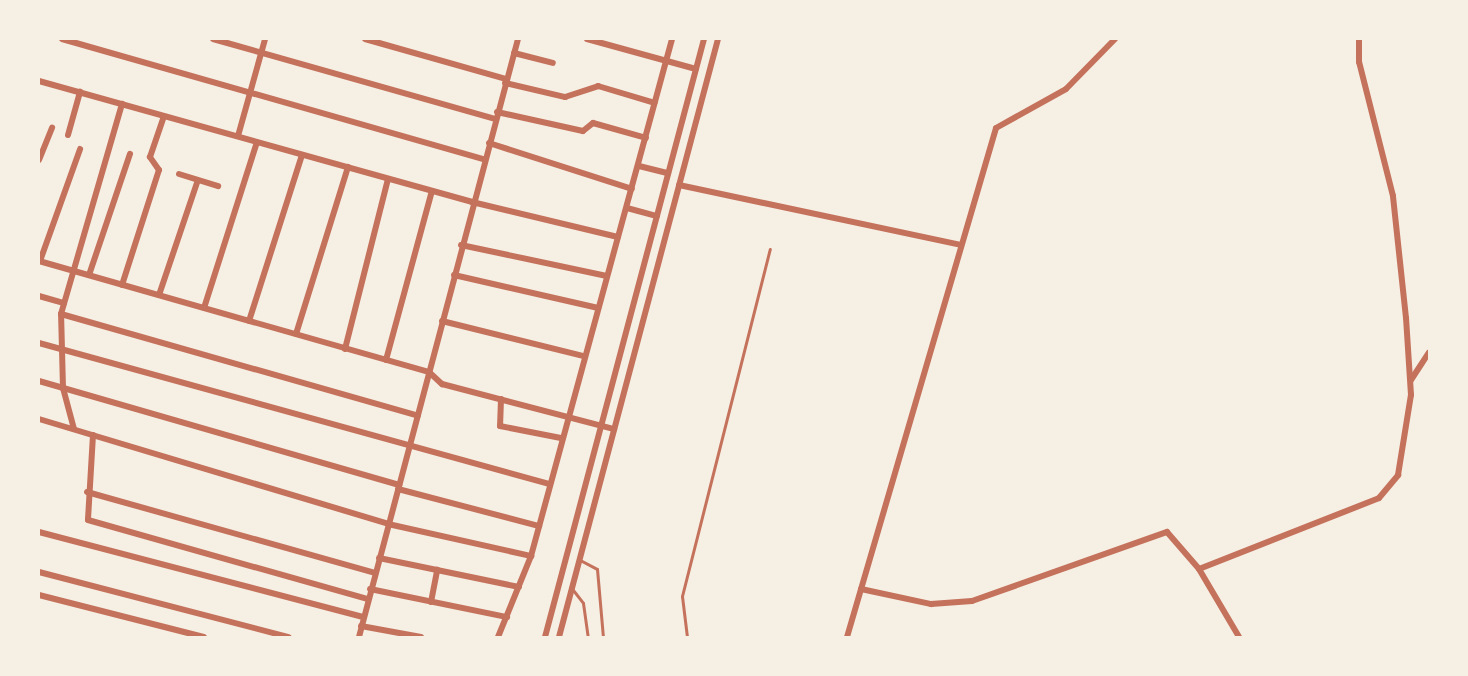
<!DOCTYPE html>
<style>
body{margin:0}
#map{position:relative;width:1468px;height:676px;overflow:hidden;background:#f6efe4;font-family:Jost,sans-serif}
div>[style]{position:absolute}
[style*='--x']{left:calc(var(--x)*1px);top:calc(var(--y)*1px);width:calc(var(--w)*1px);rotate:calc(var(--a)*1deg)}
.service>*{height:3px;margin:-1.5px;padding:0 1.5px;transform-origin:1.5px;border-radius:1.5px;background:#c5725c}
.minor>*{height:6px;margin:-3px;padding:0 3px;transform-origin:3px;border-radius:3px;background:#c5725c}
span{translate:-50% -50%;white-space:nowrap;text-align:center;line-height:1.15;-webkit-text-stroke:6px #f6efe4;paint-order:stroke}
.frame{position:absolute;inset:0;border:40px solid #f6efe4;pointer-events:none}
</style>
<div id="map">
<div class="service">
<i style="--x:580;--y:560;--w:19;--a:28"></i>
<i style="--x:597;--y:569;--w:68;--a:85"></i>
<i style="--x:573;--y:590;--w:16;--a:52"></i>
<i style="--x:583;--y:603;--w:34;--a:82"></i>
<i style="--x:687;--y:637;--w:41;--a:-97"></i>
<i style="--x:682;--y:596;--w:358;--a:-75.8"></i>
</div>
<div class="minor">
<i style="--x:62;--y:39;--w:439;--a:15.9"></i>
<i style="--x:213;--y:39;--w:293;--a:15.8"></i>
<i style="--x:365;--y:39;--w:147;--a:15.8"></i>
<i style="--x:587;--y:39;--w:113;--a:15.4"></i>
<i style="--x:514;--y:53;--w:40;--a:14.4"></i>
<i style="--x:39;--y:81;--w:450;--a:15.6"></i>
<i style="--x:472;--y:202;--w:150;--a:13.5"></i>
<i style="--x:505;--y:83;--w:62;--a:13.1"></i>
<i style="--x:565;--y:97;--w:35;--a:-18"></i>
<i style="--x:598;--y:86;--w:59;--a:16.6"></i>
<i style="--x:497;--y:112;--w:88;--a:12.5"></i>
<i style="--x:583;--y:131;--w:13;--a:-39"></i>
<i style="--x:593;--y:123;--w:55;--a:15.8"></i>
<i style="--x:68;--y:135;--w:45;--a:-74.4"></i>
<i style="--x:238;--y:136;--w:101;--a:-74.4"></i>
<i style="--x:489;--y:143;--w:150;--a:17.8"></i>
<i style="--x:39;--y:160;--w:35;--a:-68"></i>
<i style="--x:639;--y:166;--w:30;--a:14"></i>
<i style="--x:179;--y:174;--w:41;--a:17.1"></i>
<i style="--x:679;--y:185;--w:288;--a:12"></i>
<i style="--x:627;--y:208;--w:31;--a:15"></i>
<i style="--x:461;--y:245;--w:149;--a:12"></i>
<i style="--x:39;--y:261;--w:405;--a:15.9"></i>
<i style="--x:429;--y:372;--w:18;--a:43"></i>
<i style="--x:442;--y:384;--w:178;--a:14.7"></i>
<i style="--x:40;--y:261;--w:119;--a:-70.3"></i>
<i style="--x:89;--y:275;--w:128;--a:-71.3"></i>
<i style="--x:454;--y:275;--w:148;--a:12.9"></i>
<i style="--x:122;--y:285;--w:121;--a:-72.2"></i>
<i style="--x:159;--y:170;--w:16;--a:-125"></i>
<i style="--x:150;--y:157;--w:43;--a:-71.1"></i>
<i style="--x:159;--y:295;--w:121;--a:-71.3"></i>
<i style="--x:39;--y:296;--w:26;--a:16"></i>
<i style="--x:204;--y:308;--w:174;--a:-72.3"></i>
<i style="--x:61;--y:314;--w:371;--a:15.9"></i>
<i style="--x:249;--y:321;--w:174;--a:-72.3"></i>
<i style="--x:442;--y:321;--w:145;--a:13.9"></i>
<i style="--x:296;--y:334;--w:175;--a:-72.7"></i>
<i style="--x:39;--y:343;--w:529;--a:15.45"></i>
<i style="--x:345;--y:349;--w:175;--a:-75.8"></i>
<i style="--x:386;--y:360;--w:175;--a:-74.8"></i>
<i style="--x:1411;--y:380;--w:33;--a:-57"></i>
<i style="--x:39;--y:381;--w:375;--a:16.1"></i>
<i style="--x:501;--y:399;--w:27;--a:92"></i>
<i style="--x:500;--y:426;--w:62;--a:11.1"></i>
<i style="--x:39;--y:419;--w:364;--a:16.7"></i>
<i style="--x:388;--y:524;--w:147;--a:12.6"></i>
<i style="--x:74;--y:429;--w:42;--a:-105"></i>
<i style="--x:63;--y:388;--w:74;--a:-91.5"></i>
<i style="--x:61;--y:314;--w:219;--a:-73.8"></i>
<i style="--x:93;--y:435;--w:85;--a:93.4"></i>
<i style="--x:88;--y:520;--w:291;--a:15.8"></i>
<i style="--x:398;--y:489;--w:146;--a:14.7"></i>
<i style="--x:87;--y:492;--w:299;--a:15.7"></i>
<i style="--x:39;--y:532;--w:335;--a:14.7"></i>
<i style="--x:379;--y:558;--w:143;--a:11.7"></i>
<i style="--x:1199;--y:569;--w:193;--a:-21.5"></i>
<i style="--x:1379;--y:498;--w:30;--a:-50"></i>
<i style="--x:1398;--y:475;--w:81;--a:-80.8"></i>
<i style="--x:1411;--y:395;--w:77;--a:-93.7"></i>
<i style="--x:1406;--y:318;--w:123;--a:-96.1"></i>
<i style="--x:1393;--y:196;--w:138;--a:-104.2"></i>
<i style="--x:1359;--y:62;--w:23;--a:-90"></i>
<i style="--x:39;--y:572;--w:258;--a:14.6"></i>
<i style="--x:370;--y:589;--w:140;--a:11.6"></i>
<i style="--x:861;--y:589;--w:72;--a:12.1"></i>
<i style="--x:931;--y:604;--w:41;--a:-4.2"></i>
<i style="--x:972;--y:601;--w:207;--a:-19.5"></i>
<i style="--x:1167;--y:532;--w:49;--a:49.1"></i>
<i style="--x:1199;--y:569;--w:79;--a:59.5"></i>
<i style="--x:39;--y:595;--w:170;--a:14.3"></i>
<i style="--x:431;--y:602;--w:33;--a:-79"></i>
<i style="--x:361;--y:626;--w:61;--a:10.4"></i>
<i style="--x:359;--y:637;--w:619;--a:-75.11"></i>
<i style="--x:498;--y:637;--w:87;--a:-67.8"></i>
<i style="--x:531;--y:556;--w:536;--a:-74.74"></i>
<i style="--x:545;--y:637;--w:619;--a:-75.11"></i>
<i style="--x:559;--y:637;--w:619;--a:-75.11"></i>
<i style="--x:847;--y:637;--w:530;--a:-73.68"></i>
<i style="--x:996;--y:128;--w:80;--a:-29.1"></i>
<i style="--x:1066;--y:89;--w:70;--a:-45.6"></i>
</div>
<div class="frame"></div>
</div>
